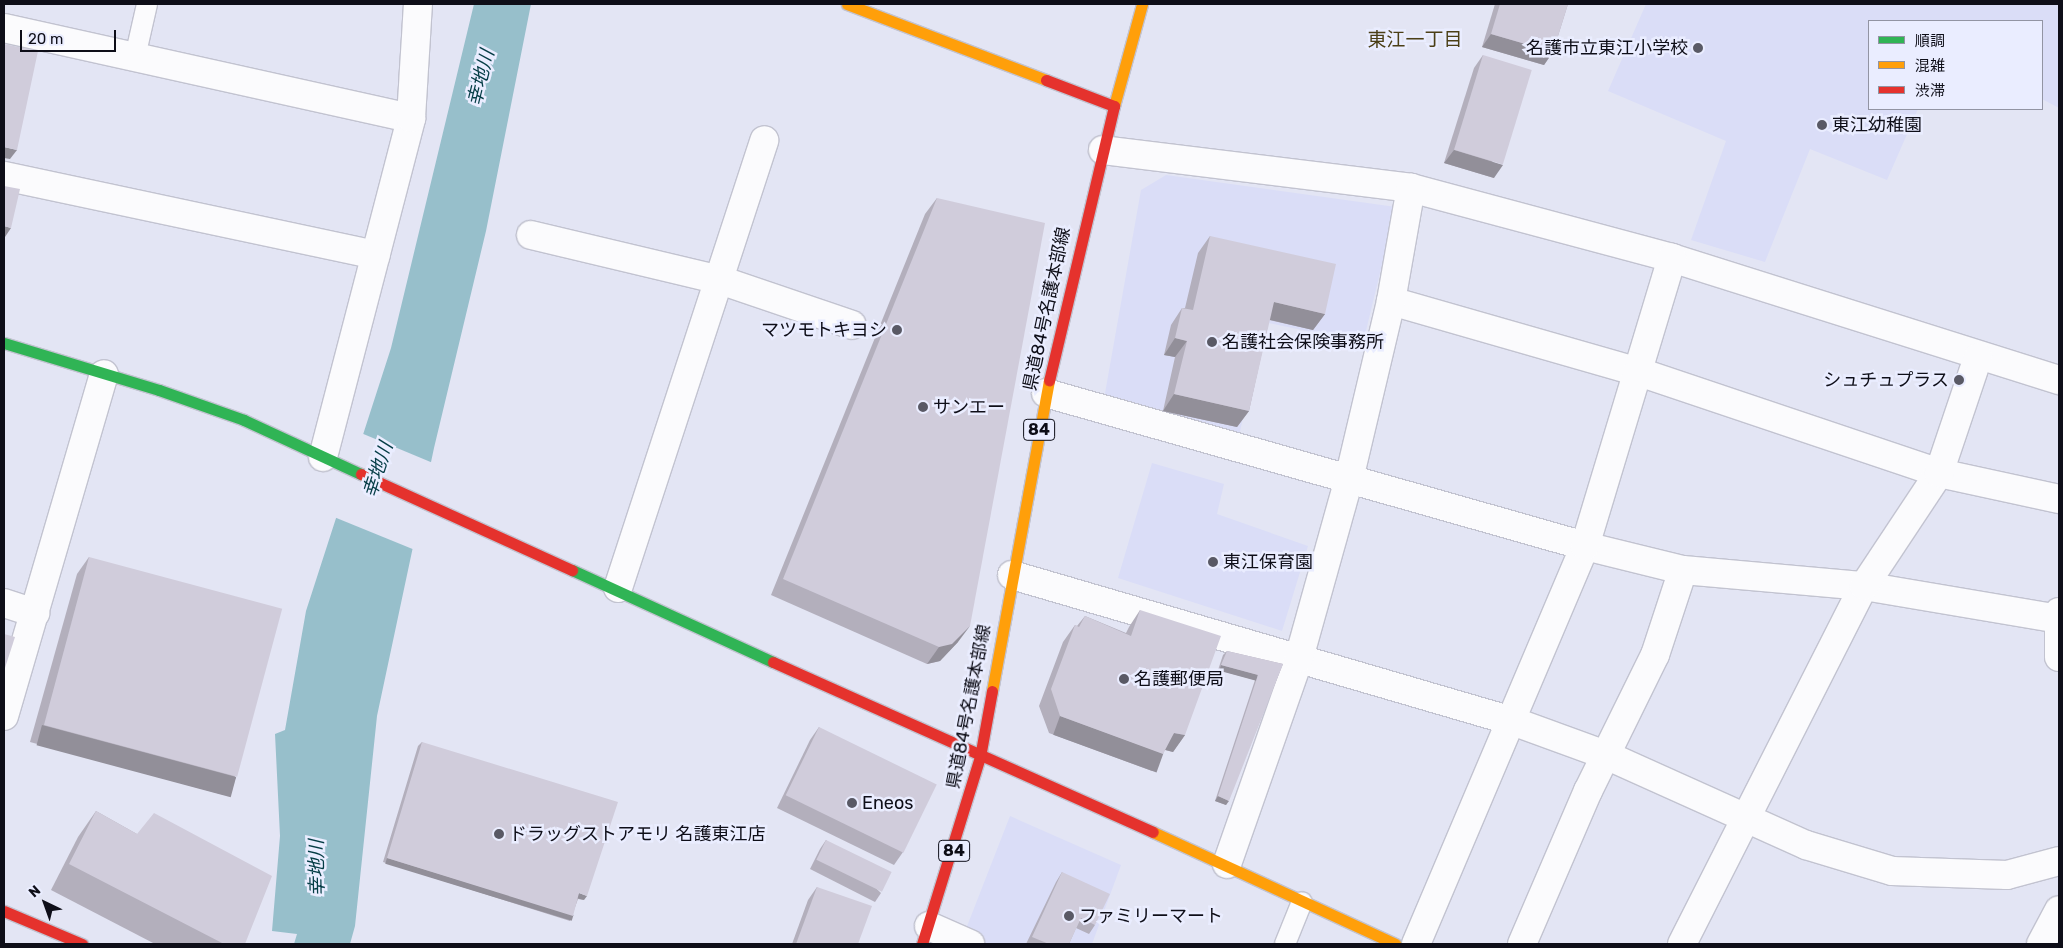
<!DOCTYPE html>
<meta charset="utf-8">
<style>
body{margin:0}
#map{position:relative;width:2063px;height:948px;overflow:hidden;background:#e3e5f4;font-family:Rubik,"Noto Sans JP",sans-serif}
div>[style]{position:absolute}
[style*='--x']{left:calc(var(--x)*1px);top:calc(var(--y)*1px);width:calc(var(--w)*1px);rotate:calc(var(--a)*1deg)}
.built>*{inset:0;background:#daddf7}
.water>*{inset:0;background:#97bfcb}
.pier>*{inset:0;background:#e3e5f4}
.roads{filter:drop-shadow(1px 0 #c2c3d0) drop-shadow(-1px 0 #c2c3d0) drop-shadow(0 1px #c2c3d0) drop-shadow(0 -1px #c2c3d0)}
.lane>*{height:20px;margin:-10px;padding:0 10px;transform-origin:10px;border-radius:10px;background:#fbfbfd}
.street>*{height:28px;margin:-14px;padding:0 14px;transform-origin:14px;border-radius:14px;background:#fbfbfd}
.fast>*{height:11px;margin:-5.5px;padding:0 5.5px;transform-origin:5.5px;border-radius:5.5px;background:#30b455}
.slow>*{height:11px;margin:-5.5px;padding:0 5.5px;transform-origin:5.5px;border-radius:5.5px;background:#ff9f0a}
.jam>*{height:11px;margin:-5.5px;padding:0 5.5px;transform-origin:5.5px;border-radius:5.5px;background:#e5322d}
.wall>*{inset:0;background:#b3afbc}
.shaded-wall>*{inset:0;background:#928f99;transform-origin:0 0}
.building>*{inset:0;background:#d0ccdb;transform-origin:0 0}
.dots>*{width:14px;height:14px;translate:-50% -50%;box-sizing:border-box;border:2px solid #eaedff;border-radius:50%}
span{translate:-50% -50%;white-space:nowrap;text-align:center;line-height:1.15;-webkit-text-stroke:5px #eaedff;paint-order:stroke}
.shield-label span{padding:1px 4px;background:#eaedff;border:1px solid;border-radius:4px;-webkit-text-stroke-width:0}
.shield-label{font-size:16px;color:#0e0e18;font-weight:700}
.poi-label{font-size:18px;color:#0e0e18}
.right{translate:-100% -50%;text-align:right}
.left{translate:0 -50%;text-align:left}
.street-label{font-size:18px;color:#0e0e18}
.neighbourhood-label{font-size:19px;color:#4b3f16}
.water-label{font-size:19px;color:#043c45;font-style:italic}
.frame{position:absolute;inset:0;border:5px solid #0e0e18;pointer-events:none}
.legend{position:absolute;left:1868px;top:20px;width:175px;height:90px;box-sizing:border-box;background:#eaedff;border:1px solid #9294a3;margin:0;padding:6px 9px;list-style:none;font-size:15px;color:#0e0e18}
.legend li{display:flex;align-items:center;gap:10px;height:25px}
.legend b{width:25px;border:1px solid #9294a3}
.north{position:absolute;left:20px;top:878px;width:50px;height:50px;-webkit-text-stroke:4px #eaedff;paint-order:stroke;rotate:318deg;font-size:14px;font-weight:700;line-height:20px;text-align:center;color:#0e0e18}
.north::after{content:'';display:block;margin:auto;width:18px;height:22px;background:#0e0e18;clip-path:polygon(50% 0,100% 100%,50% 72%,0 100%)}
.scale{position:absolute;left:20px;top:30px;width:96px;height:22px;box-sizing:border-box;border:2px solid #0e0e18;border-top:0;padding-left:6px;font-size:15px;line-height:18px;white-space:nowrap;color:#0e0e18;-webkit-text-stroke:4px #eaedff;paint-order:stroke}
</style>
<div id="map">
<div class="built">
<i style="clip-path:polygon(1646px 4px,2059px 4px,2059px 108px,2042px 99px,2042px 21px,1869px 21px,1869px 109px,1918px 109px,1887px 180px,1810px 149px,1765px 262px,1691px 240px,1726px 141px,1608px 91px)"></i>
<i style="clip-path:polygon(1166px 175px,1396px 207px,1363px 343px,1264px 322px,1239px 436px,1104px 399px,1141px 190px)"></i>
<i style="clip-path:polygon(1152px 463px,1224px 484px,1217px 514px,1308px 546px,1282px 631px,1118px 578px)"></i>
<i style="clip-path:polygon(1010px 816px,1121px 865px,1092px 944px,989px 944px,964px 934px)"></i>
</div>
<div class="water">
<i style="clip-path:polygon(474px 4px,531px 4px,486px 231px,434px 448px,377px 716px,355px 926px,350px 944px,294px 944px,297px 934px,272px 931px,280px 836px,275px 734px,285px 730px,306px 611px,391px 348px)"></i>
</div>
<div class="pier">
<i style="clip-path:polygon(361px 433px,433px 463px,415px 550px,334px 517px)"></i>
</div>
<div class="roads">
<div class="lane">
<i style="--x:135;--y:57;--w:54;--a:-77.2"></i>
<i style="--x:1285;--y:944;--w:45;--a:-68"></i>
</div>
<div class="street">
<i style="--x:4;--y:28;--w:417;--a:12.5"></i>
<i style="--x:1103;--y:150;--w:310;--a:7"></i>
<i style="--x:1411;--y:188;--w:270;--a:15"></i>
<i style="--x:1672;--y:258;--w:406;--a:17.5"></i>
<i style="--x:4;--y:176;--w:380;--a:12"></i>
<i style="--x:531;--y:235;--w:194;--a:13.4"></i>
<i style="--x:720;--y:280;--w:139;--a:18.8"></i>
<i style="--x:1391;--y:301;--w:258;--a:16"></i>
<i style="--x:1639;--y:372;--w:317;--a:18.6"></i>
<i style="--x:1939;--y:473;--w:123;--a:12.2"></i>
<i style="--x:1046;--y:393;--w:560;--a:15.85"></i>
<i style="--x:1585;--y:546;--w:101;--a:13.8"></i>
<i style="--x:1683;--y:570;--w:182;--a:5.1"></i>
<i style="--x:1864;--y:586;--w:198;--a:9.6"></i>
<i style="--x:323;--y:457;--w:350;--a:-75.4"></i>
<i style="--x:411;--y:118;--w:114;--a:-86.5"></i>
<i style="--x:1012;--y:575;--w:521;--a:16.28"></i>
<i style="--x:1512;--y:721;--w:102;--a:20"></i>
<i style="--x:1608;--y:756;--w:217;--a:24.2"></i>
<i style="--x:1806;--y:845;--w:90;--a:16.8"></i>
<i style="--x:1892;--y:871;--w:115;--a:2"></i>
<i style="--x:2007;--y:875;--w:54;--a:-15.1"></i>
<i style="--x:618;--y:588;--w:471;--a:-71.9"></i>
<i style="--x:4;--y:603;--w:33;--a:18"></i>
<i style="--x:2059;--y:612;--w:45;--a:90"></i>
<i style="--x:4;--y:716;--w:356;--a:-73.7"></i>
<i style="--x:1227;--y:864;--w:218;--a:-70.7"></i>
<i style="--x:1299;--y:658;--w:186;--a:-74.4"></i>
<i style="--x:1349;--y:479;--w:183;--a:-76.7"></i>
<i style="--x:1391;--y:301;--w:115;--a:-80"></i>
<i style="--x:929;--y:926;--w:45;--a:23.7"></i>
<i style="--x:1416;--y:944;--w:432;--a:-67"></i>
<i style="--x:1585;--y:546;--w:301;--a:-73.2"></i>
<i style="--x:1522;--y:944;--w:167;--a:-66.7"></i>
<i style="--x:1588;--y:791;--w:152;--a:-63.8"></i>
<i style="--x:1655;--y:655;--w:89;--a:-71.8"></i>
<i style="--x:1682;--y:944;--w:402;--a:-63.1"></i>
<i style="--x:1864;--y:586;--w:136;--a:-56.4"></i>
<i style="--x:1939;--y:473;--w:122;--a:-71.4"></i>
<i style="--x:2041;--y:944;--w:38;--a:-62"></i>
</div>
<div class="fast">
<i style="--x:4;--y:343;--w:162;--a:16.9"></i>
<i style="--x:159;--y:390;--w:90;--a:19.4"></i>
<i style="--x:244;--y:420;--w:129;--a:24.8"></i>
<i style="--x:572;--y:570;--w:221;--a:24.6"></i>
</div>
<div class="slow">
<i style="--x:847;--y:4;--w:213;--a:20.9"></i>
<i style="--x:1114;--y:106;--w:106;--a:-74.6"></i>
<i style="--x:992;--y:691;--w:316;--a:-79.6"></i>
<i style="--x:1153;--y:832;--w:267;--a:24.8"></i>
</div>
<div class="jam">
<i style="--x:1046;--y:80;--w:73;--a:20.9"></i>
<i style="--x:1114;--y:106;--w:282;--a:103.3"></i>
<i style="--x:361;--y:474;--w:232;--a:24.5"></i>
<i style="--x:773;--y:662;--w:416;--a:24.1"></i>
<i style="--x:4;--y:911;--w:85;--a:22.9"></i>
<i style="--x:922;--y:944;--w:196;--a:-72.8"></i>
<i style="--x:980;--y:757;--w:67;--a:-79.7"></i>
</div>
</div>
<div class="wall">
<i style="clip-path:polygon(1495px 4px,1568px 4px,1553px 52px,1544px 65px,1482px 47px)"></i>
<i style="clip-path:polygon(1483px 55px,1494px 178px,1444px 163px,1474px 68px)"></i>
<i style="clip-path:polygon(937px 198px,958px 642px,940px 661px,927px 664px,771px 595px,925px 214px)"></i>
<i style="clip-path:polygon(1210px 236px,1325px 314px,1313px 330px,1269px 320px,1249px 411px,1237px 427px,1163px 411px,1175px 357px,1164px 355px,1171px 325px,1182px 308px,1185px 308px,1198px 253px)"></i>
<i style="clip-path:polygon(89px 557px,236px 778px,224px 795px,30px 742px,77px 574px)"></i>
<i style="clip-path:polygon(1140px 610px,1185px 735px,1173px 752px,1165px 750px,1152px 771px,1049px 733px,1039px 706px,1063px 642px,1075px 625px,1077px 626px,1085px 616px,1126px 633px,1129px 627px)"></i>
<i style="clip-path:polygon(1227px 651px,1283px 664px,1226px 805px,1215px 801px,1255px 680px,1218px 670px,1223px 655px)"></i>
<i style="clip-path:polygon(819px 727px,903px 852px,894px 865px,777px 808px,810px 740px)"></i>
<i style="clip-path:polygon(422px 742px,584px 900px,578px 899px,570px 921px,383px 862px,418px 746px)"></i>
<i style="clip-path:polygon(96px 811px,137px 834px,245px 944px,155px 944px,51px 890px,78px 837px)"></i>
<i style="clip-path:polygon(826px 840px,881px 893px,875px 902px,810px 869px,820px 849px)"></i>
<i style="clip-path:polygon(1062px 872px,1095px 925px,1089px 934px,1076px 928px,1069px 944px,1026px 944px,1056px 882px)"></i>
<i style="clip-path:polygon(817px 887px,858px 944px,792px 944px,808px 900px)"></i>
</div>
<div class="shaded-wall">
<i style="clip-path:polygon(1491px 34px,1553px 52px,1544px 65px,1482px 47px)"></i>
<i style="clip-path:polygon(4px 147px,17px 150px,10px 159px,4px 158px)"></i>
<i style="clip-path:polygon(1454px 150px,1503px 165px,1494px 178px,1444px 163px)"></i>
<i style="clip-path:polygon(4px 226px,11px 228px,5px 237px,4px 237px)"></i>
<i style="clip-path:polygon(1274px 302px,1325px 314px,1313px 330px,1262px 318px)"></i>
<i style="clip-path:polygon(1175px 338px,1187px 341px,1175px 357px,1164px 355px)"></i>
<i style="clip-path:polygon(1174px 394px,1249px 411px,1237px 427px,1163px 411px)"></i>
<i style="clip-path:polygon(970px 626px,958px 642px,940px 661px,927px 664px,939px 647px)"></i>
<i style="left:1221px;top:665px;width:38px;height:6px;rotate:15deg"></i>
<i style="left:1060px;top:716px;width:110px;height:20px;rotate:20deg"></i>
<i style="left:42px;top:725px;width:201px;height:21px;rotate:15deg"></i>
<i style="clip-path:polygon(1174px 733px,1185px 735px,1173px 752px,1162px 749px)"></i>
<i style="clip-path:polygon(1218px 796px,1229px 801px,1226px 805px,1215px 801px)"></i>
<i style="left:387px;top:858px;width:195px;height:6px;rotate:17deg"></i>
<i style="clip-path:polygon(579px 893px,587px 896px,584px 900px,576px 898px)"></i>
</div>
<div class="building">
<i style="clip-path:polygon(1500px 4px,1568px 4px,1553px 52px,1491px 34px)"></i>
<i style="clip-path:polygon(4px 44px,38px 51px,17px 150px,4px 147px)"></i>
<i style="left:1483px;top:55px;width:51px;height:99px;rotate:17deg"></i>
<i style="clip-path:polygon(4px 186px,20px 189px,11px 228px,4px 226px)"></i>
<i style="clip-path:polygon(937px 198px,1045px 223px,970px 626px,952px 644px,939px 647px,783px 579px)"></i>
<i style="clip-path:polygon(1210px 236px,1336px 264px,1325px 314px,1274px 302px,1249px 411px,1174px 394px,1187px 341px,1175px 338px,1182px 308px,1193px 310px)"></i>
<i style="left:89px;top:557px;width:200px;height:174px;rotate:15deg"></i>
<i style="clip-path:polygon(1140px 610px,1221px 636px,1185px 735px,1174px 733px,1163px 754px,1060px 716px,1051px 689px,1075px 625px,1079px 627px,1085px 616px,1131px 636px)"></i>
<i style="clip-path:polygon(4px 634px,15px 637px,4px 671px)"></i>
<i style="clip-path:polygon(1227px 651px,1283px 664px,1229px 801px,1218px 796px,1258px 675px,1221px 665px)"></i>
<i style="left:819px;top:727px;width:131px;height:76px;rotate:26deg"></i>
<i style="clip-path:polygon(422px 742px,618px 802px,587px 896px,579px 893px,573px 916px,387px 858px)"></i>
<i style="clip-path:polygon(96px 811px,137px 834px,154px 813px,272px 876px,245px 944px,224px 944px,69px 864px)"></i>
<i style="left:826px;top:840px;width:73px;height:22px;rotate:26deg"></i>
<i style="clip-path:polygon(1062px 872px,1110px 894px,1095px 925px,1081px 918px,1069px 944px,1049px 944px,1032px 937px)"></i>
<i style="clip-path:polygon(817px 887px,872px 906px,858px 944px,796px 944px)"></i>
</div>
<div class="dots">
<i style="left:1698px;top:48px;background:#595965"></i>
<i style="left:1822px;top:125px;background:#595965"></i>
<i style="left:897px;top:330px;background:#595965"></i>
<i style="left:1212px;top:342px;background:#595965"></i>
<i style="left:1959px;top:380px;background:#595965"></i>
<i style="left:923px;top:407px;background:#595965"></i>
<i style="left:1213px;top:562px;background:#595965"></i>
<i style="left:1124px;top:679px;background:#595965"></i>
<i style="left:852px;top:803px;background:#595965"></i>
<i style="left:499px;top:834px;background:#595965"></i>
<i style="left:1069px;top:916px;background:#595965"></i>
</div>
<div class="shield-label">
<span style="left:1039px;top:430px">84</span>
<span style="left:954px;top:851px">84</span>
</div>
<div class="poi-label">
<span class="right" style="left:1688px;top:48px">名護市立東江小学校</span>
<span class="left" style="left:1832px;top:125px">東江幼稚園</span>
<span class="right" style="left:887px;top:330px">マツモトキヨシ</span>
<span class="left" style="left:1222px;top:342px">名護社会保険事務所</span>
<span class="right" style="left:1949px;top:380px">シュチュプラス</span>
<span class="left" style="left:933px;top:407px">サンエー</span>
<span class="left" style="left:1223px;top:562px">東江保育園</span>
<span class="left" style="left:1134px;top:679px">名護郵便局</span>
<span class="left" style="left:862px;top:803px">Eneos</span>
<span class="left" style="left:509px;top:834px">ドラッグストアモリ 名護東江店</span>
<span class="left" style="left:1079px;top:916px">ファミリーマート</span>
</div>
<div class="street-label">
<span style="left:1047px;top:309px;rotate:-78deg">県道84号名護本部線</span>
<span style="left:969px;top:707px;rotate:-79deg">県道84号名護本部線</span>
</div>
<div class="neighbourhood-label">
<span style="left:1415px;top:40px">東江一丁目</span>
</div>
<div class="water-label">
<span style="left:481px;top:78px;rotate:-76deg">幸地川</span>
<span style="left:378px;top:470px;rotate:-72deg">幸地川</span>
<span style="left:317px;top:868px;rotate:-91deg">幸地川</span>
</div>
<div class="frame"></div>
<ul class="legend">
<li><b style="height:6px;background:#30b455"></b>順調</li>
<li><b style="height:6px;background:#ff9f0a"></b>混雑</li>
<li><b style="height:6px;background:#e5322d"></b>渋滞</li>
</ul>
<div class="north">N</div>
<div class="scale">20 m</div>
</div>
